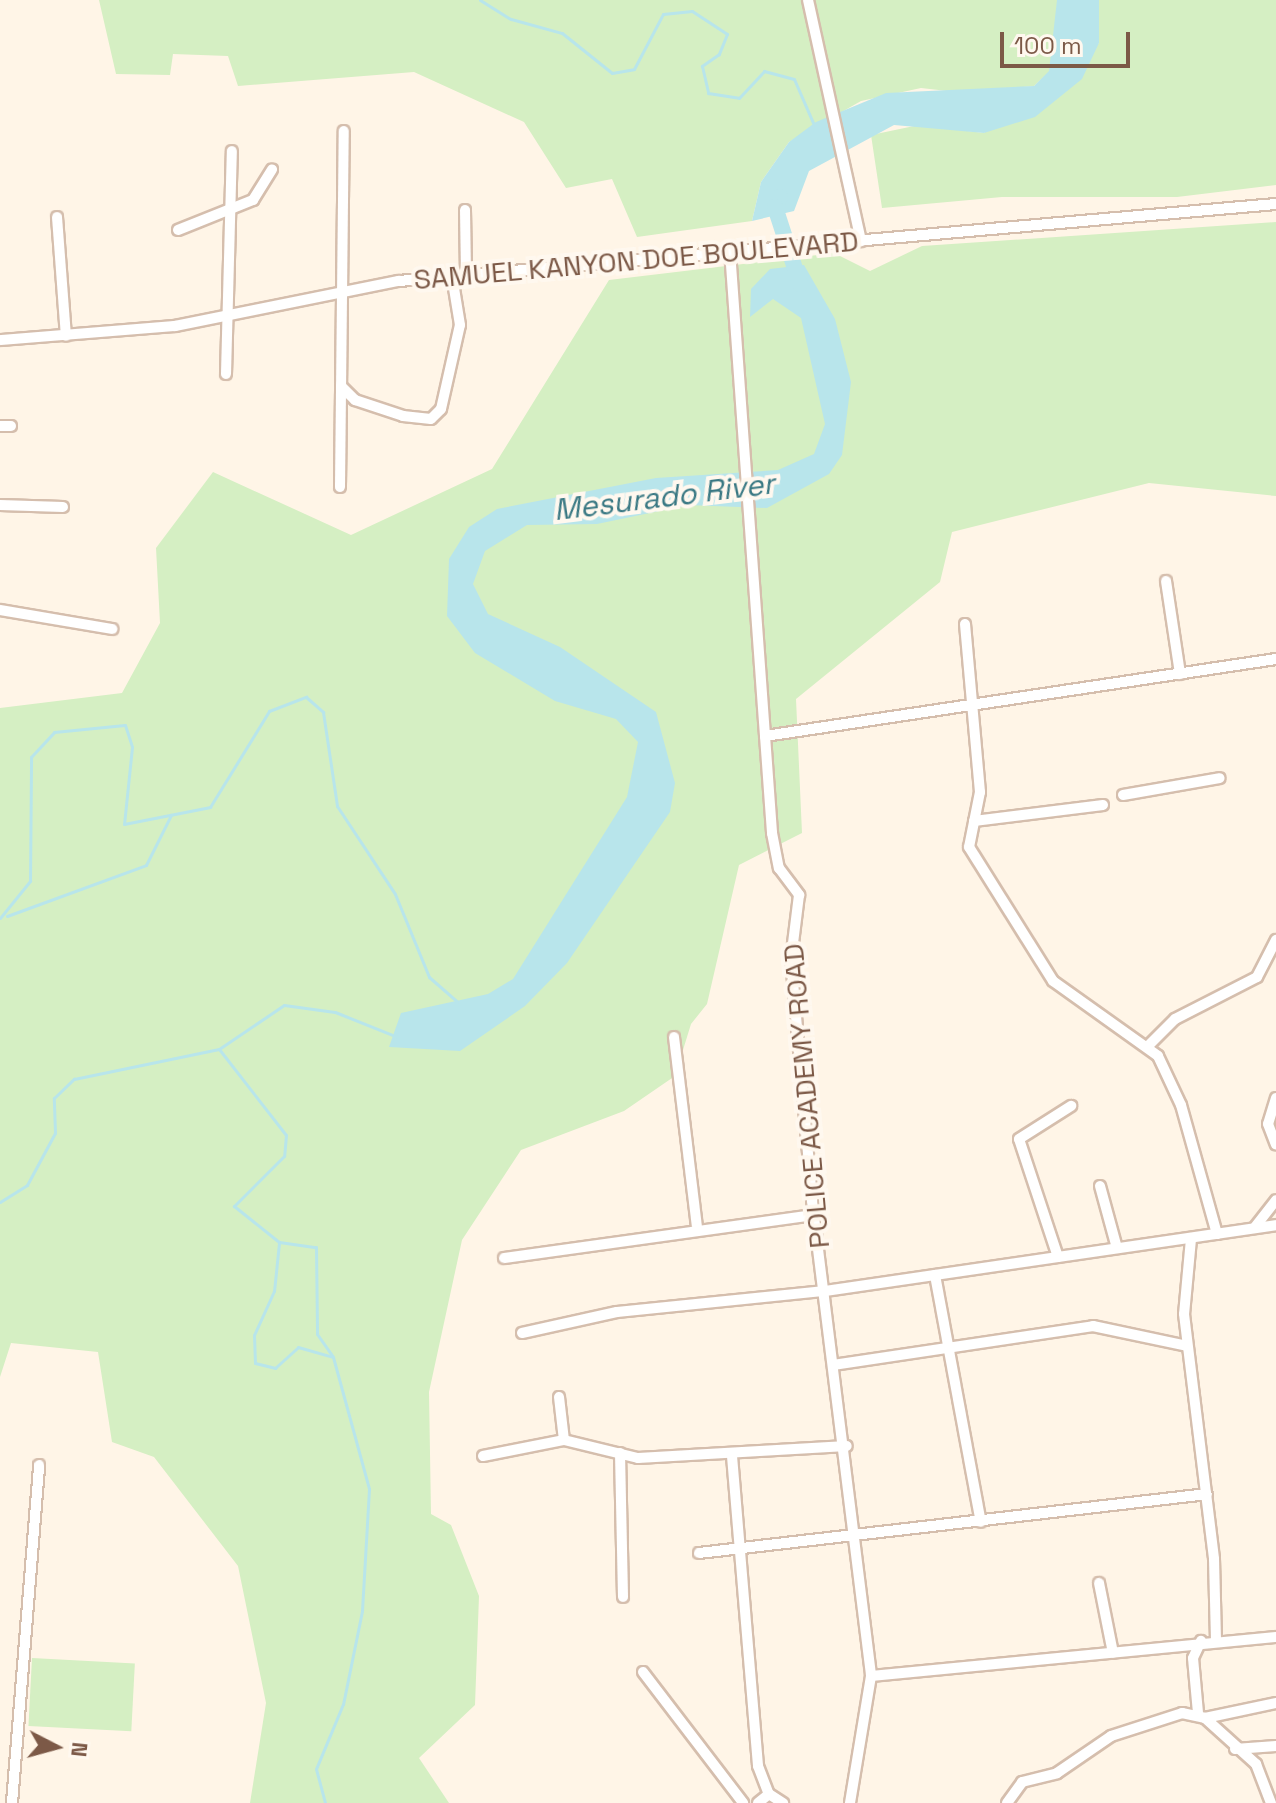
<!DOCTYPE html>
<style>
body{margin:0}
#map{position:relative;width:1276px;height:1803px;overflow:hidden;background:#fff5e7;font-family:"Space Grotesk",sans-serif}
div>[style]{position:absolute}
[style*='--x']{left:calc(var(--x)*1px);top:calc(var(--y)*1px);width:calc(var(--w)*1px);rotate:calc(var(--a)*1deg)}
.green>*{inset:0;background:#d5efc3;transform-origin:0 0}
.water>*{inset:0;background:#b8e5eb}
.stream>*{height:3px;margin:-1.5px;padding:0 1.5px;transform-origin:1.5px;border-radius:1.5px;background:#b8e5eb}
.river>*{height:16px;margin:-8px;padding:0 8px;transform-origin:8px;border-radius:8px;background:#b8e5eb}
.roads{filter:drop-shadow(2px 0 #d5bead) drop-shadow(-2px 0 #d5bead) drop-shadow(0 2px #d5bead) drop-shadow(0 -2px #d5bead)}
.minor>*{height:10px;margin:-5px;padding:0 5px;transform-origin:5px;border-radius:5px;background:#fff}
span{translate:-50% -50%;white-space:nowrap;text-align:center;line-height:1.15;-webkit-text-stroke:8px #fff8ef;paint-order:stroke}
.street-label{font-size:28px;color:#7c5947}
.water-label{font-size:30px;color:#397883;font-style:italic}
.north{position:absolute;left:16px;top:1707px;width:80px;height:80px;-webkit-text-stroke:6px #fff8ef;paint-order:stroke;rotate:96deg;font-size:22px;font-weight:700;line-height:32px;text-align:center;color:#7c5947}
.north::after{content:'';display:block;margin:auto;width:28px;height:36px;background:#7c5947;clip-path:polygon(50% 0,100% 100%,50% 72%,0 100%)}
.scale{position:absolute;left:1000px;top:32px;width:130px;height:36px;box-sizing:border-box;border:4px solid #7c5947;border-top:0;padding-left:10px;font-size:24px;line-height:28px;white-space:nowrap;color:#7c5947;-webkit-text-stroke:6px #fff8ef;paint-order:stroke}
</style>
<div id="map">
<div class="green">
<i style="clip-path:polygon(99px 0,1057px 0,1059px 29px,1049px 72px,1034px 86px,965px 93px,921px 88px,861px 101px,789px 142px,761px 182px,752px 221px,637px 237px,612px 179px,566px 188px,524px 122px,414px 72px,238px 86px,228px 56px,173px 54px,170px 75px,116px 74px)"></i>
<i style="clip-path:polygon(1099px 0,1276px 0,1276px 185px,1177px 197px,1002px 197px,882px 208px,871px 135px,919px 125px,984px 133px,1099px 43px)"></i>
<i style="clip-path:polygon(1276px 222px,1276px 496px,1149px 483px,952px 532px,940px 582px,796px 699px,802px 833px,739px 865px,707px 1004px,691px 1024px,675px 1076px,624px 1111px,521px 1150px,462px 1240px,429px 1392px,431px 1514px,451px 1525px,479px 1596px,475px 1705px,419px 1758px,449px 1803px,250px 1803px,266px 1703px,238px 1566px,154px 1457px,112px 1442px,98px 1352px,11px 1343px,0 1377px,0 708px,122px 693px,160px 623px,156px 548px,213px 472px,351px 535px,492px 469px,609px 280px,834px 253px,870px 271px,922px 246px)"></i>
<i style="left:32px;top:1658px;width:103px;height:68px;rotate:3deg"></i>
</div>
<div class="water">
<i style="clip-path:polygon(1057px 0,1099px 0,1099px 43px,1082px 79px,1035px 117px,984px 133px,894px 125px,809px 171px,794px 211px,752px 221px,761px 182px,789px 142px,816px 122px,886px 93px,1034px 86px,1049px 71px)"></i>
<i style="clip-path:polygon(804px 265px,835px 319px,851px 382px,842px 455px,829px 474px,767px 508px,688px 505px,597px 524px,527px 525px,485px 551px,473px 584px,488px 614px,560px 647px,656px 712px,675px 783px,670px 812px,567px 963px,525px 1006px,460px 1051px,389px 1047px,401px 1013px,488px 994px,513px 979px,627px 797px,638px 742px,616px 719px,555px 701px,475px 653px,447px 616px,449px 559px,469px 527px,497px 509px,656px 478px,778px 470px,814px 454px,825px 424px,801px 318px,773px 299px,750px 317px,751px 289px,770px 269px)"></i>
</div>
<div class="stream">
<i style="--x:480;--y:0;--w:36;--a:32"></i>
<i style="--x:511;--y:19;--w:53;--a:15.4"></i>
<i style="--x:562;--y:33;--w:64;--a:38.7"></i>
<i style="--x:612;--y:73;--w:22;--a:-10"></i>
<i style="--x:634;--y:69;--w:62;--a:-62.2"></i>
<i style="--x:663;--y:14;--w:29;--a:-6"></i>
<i style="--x:692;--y:11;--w:42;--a:33.3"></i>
<i style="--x:727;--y:34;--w:22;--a:112"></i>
<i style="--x:719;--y:54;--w:21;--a:145"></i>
<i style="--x:702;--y:66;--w:28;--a:77"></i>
<i style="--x:708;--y:93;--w:31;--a:9"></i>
<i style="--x:739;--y:98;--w:37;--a:-47"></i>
<i style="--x:764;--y:71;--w:31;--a:15"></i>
<i style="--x:794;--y:79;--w:50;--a:66.5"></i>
<i style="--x:7;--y:916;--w:148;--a:-20.1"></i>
<i style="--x:146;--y:865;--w:56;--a:-63.4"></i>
<i style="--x:0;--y:918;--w:48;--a:-51"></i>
<i style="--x:30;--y:881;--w:124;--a:-89.5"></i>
<i style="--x:31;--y:757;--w:34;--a:-47"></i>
<i style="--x:54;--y:732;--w:71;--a:-5.6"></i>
<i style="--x:125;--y:725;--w:23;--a:72"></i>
<i style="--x:132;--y:747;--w:77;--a:95.9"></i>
<i style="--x:124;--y:824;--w:88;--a:-11.2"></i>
<i style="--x:210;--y:807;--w:113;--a:-58.4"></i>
<i style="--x:269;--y:711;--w:40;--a:-21"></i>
<i style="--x:306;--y:697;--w:23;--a:41"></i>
<i style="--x:323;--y:712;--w:95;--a:81.5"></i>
<i style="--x:337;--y:806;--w:105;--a:56.6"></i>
<i style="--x:395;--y:894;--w:90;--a:67.7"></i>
<i style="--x:429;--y:977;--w:37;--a:41"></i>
<i style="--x:219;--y:1049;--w:109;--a:52.1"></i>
<i style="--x:286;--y:1135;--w:21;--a:95"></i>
<i style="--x:284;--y:1156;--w:71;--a:135"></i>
<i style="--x:234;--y:1206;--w:58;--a:38.7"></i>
<i style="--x:279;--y:1242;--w:37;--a:8"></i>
<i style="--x:316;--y:1247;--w:87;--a:89.3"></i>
<i style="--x:317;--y:1334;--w:28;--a:55"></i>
<i style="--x:333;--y:1357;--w:137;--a:74.7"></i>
<i style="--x:369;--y:1489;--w:122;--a:93.3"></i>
<i style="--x:362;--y:1611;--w:95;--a:101.5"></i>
<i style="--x:343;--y:1704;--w:70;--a:112.6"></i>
<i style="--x:316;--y:1769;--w:35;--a:75"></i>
<i style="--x:0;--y:1202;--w:32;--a:-32"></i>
<i style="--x:27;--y:1185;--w:59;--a:-61.7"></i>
<i style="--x:55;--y:1133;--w:35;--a:-92"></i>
<i style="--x:54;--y:1098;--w:28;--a:-44"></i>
<i style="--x:74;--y:1079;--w:148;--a:-11.7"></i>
<i style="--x:219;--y:1049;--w:78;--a:-34.1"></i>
<i style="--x:284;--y:1005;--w:51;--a:7.8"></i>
<i style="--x:335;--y:1012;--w:65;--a:21.8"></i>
<i style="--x:279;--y:1243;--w:48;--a:95.9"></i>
<i style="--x:274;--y:1291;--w:48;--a:114.4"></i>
<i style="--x:254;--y:1335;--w:28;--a:88"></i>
<i style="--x:255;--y:1363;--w:21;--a:14"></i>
<i style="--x:275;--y:1368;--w:31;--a:-42"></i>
<i style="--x:298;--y:1347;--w:36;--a:16"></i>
</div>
<div class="river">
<i style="--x:780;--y:197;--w:11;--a:117"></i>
<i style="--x:775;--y:207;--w:81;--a:72"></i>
</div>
<div class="roads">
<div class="minor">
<i style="--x:808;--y:0;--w:247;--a:77.6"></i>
<i style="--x:465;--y:210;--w:64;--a:89.1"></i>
<i style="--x:57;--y:217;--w:119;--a:85.7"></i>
<i style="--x:178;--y:230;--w:81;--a:-21.8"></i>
<i style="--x:253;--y:200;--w:36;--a:-58"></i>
<i style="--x:730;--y:251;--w:584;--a:85.87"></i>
<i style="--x:772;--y:833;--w:36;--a:79"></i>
<i style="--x:779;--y:868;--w:34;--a:53"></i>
<i style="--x:799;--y:895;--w:64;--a:97.1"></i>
<i style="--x:791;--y:959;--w:243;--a:85"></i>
<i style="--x:812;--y:1201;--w:479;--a:82.9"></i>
<i style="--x:871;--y:1676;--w:129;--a:99.4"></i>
<i style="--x:0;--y:340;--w:176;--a:-4.6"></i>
<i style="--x:175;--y:326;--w:228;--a:-11.4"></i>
<i style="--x:399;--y:281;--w:880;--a:-5.02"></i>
<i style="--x:226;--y:374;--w:223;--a:-88.5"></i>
<i style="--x:341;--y:386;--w:20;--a:45"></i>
<i style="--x:355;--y:400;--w:51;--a:18.4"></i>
<i style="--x:403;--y:416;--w:28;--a:6"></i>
<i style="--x:431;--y:419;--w:14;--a:-45"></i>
<i style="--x:441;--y:409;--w:86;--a:-77.3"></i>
<i style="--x:460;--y:325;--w:50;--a:-99.3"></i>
<i style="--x:0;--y:426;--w:11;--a:0"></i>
<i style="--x:340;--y:487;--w:356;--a:-89.4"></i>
<i style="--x:0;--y:505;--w:63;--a:1.8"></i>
<i style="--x:1166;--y:581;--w:94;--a:81.4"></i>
<i style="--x:0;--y:610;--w:114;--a:9.6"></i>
<i style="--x:965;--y:624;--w:169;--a:84.9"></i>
<i style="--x:980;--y:792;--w:56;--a:101.3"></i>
<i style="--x:969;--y:847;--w:158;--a:57.9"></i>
<i style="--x:1053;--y:981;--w:129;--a:35.5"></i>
<i style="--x:1158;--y:1056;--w:54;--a:64.9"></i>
<i style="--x:1181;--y:1105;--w:134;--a:74.4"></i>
<i style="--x:765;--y:736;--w:517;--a:-8.57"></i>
<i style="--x:1123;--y:795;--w:98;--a:-9.9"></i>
<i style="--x:974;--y:821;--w:130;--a:-7.1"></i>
<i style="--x:674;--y:1037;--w:190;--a:83.1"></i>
<i style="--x:1150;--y:1044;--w:35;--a:-45"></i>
<i style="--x:1175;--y:1019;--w:92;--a:-27.1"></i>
<i style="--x:1257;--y:977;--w:42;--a:-62.8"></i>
<i style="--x:1276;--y:1098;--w:27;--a:107"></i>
<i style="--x:1268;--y:1124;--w:22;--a:69"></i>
<i style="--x:1100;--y:1186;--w:64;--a:74.7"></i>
<i style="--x:1255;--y:1227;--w:34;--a:-52"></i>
<i style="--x:1191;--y:1239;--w:75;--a:95.3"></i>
<i style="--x:1184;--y:1314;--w:247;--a:83"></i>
<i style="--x:1214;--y:1559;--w:80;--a:88.6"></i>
<i style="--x:1058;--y:1257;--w:124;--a:-108.3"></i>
<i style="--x:1019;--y:1139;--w:62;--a:-32.4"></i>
<i style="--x:504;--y:1258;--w:313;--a:-7.9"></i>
<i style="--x:935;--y:1275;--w:251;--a:79.5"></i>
<i style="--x:522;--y:1333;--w:97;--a:-12.5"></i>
<i style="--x:617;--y:1312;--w:209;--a:-5.8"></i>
<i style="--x:825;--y:1291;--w:456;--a:-8.3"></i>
<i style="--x:833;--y:1365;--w:263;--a:-8.5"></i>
<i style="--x:1093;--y:1326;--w:96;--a:12"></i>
<i style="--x:559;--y:1397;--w:43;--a:83.4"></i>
<i style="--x:564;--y:1440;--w:76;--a:13.7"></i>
<i style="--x:638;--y:1458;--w:209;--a:-3.3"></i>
<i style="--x:620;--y:1453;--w:144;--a:88.8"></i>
<i style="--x:483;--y:1456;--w:83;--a:-11.2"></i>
<i style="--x:732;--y:1456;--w:311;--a:85.2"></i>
<i style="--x:758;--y:1766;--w:30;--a:69"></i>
<i style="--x:769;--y:1794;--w:17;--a:33"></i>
<i style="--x:699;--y:1553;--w:511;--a:-6.62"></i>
<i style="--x:1099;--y:1583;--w:71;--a:78.7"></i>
<i style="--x:643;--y:1672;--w:165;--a:52.6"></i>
<i style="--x:871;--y:1676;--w:407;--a:-5.5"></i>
<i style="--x:1198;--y:1713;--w:55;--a:-95.2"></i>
<i style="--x:1193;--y:1658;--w:19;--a:-65"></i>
<i style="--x:1205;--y:1718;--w:73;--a:-11.9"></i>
<i style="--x:1235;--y:1749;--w:41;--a:-4.2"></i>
<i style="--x:12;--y:1803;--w:339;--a:-85.4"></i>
<i style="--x:758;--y:1803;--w:14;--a:-39"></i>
<i style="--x:1007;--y:1803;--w:26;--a:-54"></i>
<i style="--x:1022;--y:1782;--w:36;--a:-14"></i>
<i style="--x:1057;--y:1773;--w:65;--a:-34.4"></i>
<i style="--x:1111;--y:1736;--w:75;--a:-17.9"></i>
<i style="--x:1182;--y:1713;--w:24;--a:12"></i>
<i style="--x:1205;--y:1718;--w:69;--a:42"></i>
<i style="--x:1256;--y:1764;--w:42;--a:69"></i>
</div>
</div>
<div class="street-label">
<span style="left:636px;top:260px;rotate:-5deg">SAMUEL KANYON DOE BOULEVARD</span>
<span style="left:806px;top:1096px;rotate:-95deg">POLICE ACADEMY ROAD</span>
</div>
<div class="water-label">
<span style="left:664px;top:497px;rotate:-7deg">Mesurado River</span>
</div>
<div class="north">N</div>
<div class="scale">100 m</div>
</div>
